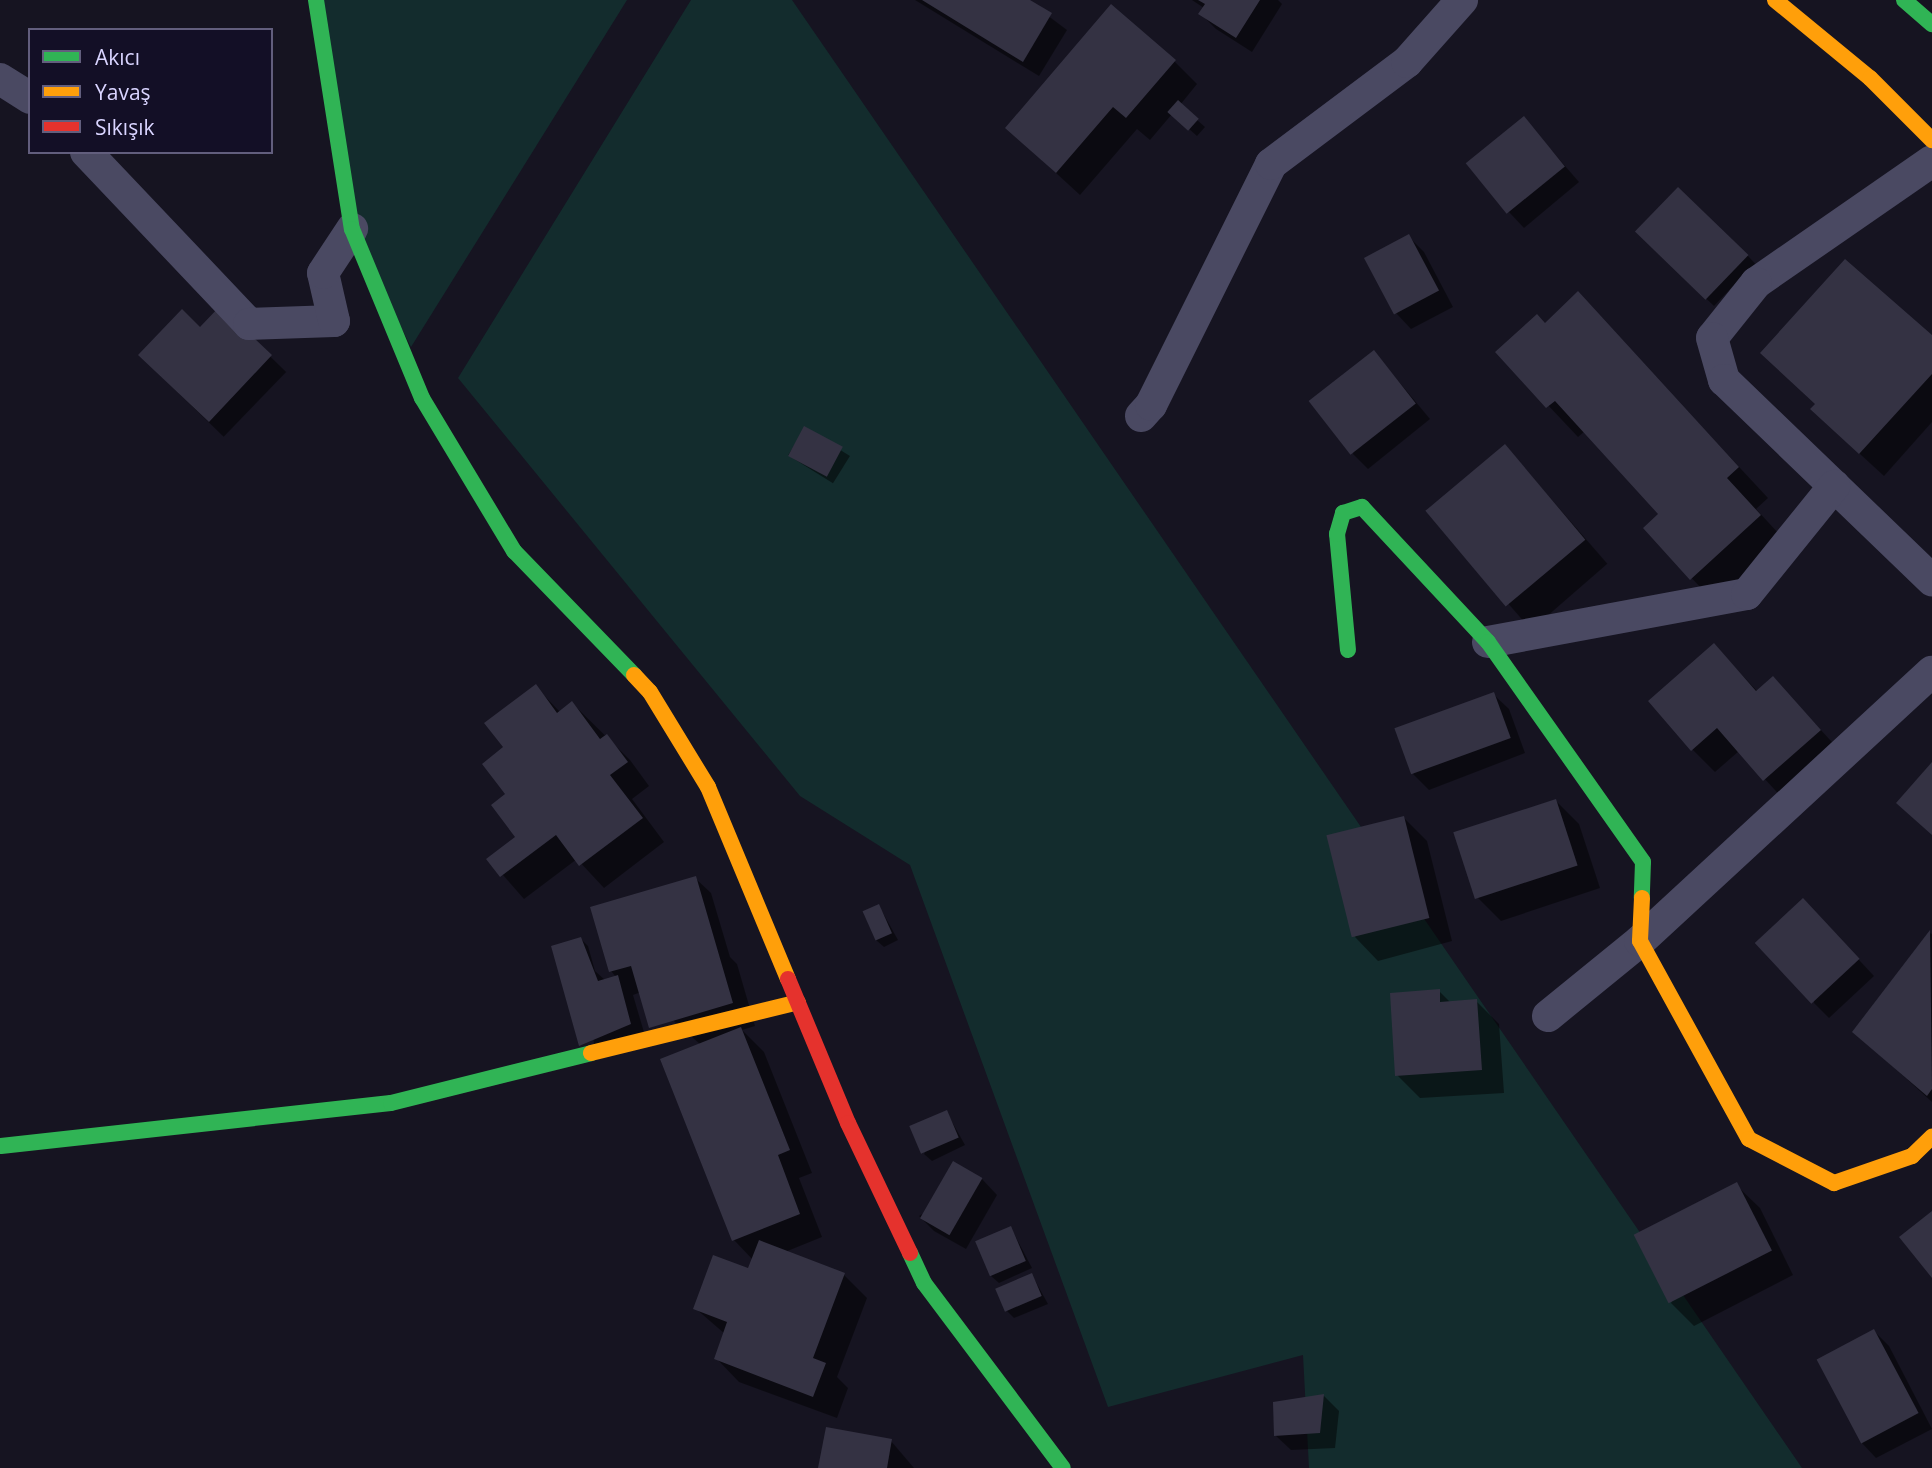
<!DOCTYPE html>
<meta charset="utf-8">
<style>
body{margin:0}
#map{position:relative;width:1932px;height:1468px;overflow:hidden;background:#161421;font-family:"Open Sans",sans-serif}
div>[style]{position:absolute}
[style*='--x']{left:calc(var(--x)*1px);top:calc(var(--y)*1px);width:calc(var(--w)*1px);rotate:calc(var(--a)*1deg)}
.green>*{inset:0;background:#132c2d}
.shadow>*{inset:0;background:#0007;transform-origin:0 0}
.building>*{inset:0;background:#343243;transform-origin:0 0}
.street>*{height:32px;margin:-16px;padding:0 16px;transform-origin:16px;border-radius:16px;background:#4a4962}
.fast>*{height:16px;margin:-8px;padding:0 8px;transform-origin:8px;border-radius:8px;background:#30b455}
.slow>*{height:16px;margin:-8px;padding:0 8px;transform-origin:8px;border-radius:8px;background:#ff9f0a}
.jam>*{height:16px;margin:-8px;padding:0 8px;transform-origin:8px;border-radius:8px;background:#e5322d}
span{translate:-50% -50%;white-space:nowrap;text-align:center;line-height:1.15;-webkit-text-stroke:5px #130f26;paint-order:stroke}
.legend{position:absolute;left:28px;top:28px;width:245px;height:126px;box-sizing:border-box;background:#130f26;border:2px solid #625e7d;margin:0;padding:9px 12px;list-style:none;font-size:21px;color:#d9d4ff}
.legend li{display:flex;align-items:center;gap:14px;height:35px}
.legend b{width:35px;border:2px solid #625e7d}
</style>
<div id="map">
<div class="green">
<i style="clip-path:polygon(309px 0,627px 0,411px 347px,352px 229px)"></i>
<i style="clip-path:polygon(691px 0,792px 0,1802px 1468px,1309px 1468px,1303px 1355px,1108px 1407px,910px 865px,800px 796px,458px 378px)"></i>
</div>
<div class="shadow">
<i style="clip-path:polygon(915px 0,1027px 0,1067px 30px,1039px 76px)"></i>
<i style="clip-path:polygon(1192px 0,1278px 0,1282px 4px,1252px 52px,1216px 29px,1201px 14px,1204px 8px)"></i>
<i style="clip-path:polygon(1174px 61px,1197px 84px,1180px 105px,1205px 127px,1197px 136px,1172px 114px,1150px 140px,1137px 129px,1080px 195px,1007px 128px)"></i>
<i style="clip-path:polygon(1552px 151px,1579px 182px,1524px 228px,1509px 212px)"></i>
<i style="clip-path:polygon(1409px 237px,1424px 252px,1453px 307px,1411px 329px,1396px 313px)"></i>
<i style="clip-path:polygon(1653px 248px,1748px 256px,1763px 272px,1741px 294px,1733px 286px,1714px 306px)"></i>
<i style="clip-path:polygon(1578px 294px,1768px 498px,1756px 509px,1790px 546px,1721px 609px,1645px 529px,1661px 514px,1585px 431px,1578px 437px,1498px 352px,1545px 325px)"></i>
<i style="left:220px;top:308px;width:92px;height:90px;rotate:44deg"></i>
<i style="clip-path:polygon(1932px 338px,1932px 422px,1884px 476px,1836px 432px)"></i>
<i style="clip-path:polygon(1374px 352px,1430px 419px,1368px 469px,1353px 454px)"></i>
<i style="left:805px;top:428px;width:53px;height:32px;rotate:32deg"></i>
<i style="left:1505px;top:446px;width:156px;height:101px;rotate:49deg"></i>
<i style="clip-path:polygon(1714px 645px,1758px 692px,1773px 678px,1843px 754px,1787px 803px,1739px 751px,1715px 772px,1692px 749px)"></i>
<i style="clip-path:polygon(535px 686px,560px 712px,572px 703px,630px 760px,649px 786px,632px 799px,664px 842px,604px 888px,577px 859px,524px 899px,489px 859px,518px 837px,508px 795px,505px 748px)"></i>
<i style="clip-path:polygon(1493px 694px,1509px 709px,1525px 753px,1429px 790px,1413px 774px)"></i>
<i style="clip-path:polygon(1556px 801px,1579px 824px,1600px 888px,1501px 921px,1478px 898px)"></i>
<i style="clip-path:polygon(1404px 818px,1427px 841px,1452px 941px,1378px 961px,1355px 937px)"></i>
<i style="clip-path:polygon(695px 878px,711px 893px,730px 957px,737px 964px,755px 1026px,742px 1030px,764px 1052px,812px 1173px,799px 1178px,822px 1237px,785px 1252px,844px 1275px,867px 1298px,837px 1377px,848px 1388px,837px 1418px,739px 1382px,716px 1358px,725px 1334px,695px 1308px,749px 1270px,753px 1260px,734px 1240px,663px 1060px,701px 1045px,641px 992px,633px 995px,646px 1039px,596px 1060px,581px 939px,588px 946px,595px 971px,605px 980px,616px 977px,611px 971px)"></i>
<i style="clip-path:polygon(879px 906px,898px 940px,884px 947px,876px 940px)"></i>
<i style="clip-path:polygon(1818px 916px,1874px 976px,1829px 1018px,1814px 1003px)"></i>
<i style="clip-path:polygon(1930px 933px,1932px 934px,1932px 1102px,1855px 1032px)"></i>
<i style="clip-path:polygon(1439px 991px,1451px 1003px,1476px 1001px,1499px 1024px,1504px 1093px,1420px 1098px,1397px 1075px)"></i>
<i style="clip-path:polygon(947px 1113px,965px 1145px,932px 1161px,924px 1154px)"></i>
<i style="clip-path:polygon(982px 1179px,997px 1195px,966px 1249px,934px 1231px,919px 1216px)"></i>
<i style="clip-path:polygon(1736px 1185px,1760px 1208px,1793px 1275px,1694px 1326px,1671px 1303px)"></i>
<i style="clip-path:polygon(1011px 1228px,1032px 1268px,999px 1283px,991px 1276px)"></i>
<i style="clip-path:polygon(1032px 1275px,1048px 1304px,1014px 1318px,1007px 1311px)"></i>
<i style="clip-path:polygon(1874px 1331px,1889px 1346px,1932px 1429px,1876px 1458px,1861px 1442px,1818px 1360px)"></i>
<i style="clip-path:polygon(1324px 1396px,1339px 1411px,1335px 1448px,1291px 1450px,1275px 1435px,1275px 1404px)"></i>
<i style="clip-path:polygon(891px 1441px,914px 1468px,820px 1468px)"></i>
</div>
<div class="building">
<i style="clip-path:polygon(922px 0,1030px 0,1052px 13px,1023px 62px)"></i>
<i style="clip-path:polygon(1198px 0,1260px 0,1236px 38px,1198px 14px,1205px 4px)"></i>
<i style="clip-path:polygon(1111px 4px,1176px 60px,1126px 118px,1113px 107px,1056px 173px,1005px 128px)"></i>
<i style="left:1178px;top:100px;width:28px;height:16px;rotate:42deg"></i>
<i style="left:1524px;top:116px;width:65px;height:75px;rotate:51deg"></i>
<i style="left:1678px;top:187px;width:98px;height:62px;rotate:44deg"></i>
<i style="left:1409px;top:234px;width:64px;height:51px;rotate:62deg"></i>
<i style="clip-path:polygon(1845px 259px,1932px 335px,1932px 374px,1859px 454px,1810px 409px,1815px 404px,1760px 353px)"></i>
<i style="clip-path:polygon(1578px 291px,1739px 467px,1727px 478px,1761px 515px,1690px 580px,1643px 528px,1658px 514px,1555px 401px,1546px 408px,1495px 352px,1537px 314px,1545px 323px)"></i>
<i style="clip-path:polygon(220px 306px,272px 355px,209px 422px,138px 355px,182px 309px,200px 327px)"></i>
<i style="left:1374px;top:350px;width:68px;height:83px;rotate:52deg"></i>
<i style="left:804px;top:426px;width:44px;height:34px;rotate:28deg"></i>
<i style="left:1505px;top:444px;width:125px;height:104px;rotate:50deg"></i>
<i style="clip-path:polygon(1714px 643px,1756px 691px,1773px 676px,1821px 730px,1763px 781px,1717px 728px,1691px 751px,1648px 701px)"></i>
<i style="clip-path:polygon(536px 684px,557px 713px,572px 701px,600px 739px,607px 734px,628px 762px,610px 775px,643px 818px,579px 866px,556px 835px,500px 877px,486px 859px,515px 837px,491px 805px,505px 794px,482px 764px,503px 747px,484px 723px)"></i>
<i style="left:1494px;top:692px;width:49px;height:106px;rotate:70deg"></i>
<i style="clip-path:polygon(1932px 762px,1932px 835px,1896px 803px)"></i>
<i style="left:1556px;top:799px;width:70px;height:108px;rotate:72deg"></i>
<i style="left:1404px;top:816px;width:105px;height:80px;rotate:76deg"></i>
<i style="clip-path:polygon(696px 876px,733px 1003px,649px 1028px,631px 966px,609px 972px,590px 907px)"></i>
<i style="left:1803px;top:898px;width:83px;height:66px;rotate:47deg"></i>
<i style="left:879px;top:904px;width:32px;height:18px;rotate:66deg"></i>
<i style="clip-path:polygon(1930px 930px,1932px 1089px,1927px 1096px,1852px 1032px)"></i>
<i style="clip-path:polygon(581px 937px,598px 981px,618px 975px,631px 1024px,579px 1046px,551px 946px)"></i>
<i style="clip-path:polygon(1440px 989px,1440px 1002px,1477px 999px,1482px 1070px,1395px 1076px,1390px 993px)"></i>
<i style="clip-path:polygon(741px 1027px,790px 1150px,778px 1155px,800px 1214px,732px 1241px,660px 1059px)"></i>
<i style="left:947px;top:1110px;width:30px;height:41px;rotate:67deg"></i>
<i style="left:953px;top:1161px;width:34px;height:66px;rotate:30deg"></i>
<i style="left:1737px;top:1182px;width:77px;height:116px;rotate:63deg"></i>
<i style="clip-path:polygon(1932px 1211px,1932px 1278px,1899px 1237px)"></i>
<i style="left:1011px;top:1226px;width:38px;height:39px;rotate:67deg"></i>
<i style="clip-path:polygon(759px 1240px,845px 1273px,813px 1358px,826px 1363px,813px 1397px,714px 1359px,727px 1322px,693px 1309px,713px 1255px,748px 1268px)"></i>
<i style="left:1032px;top:1273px;width:25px;height:40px;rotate:67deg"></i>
<i style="left:1874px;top:1329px;width:95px;height:65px;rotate:62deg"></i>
<i style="clip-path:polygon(1324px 1394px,1320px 1433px,1274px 1436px,1273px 1402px)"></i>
<i style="clip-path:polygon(826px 1427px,892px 1439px,887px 1468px,818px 1468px)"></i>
</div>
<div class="street">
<i style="--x:0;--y:79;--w:36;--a:32"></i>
<i style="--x:86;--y:152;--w:237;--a:46.5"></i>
<i style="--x:249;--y:324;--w:85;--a:-2"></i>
<i style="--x:334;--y:321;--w:49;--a:-102.9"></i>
<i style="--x:323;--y:273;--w:53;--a:-56.6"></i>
<i style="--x:1932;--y:161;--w:214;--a:145.3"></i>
<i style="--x:1756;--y:283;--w:70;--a:128.7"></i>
<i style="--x:1712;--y:338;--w:44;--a:74.1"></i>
<i style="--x:1724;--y:380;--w:289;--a:43.9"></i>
<i style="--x:1141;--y:416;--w:15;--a:-48"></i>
<i style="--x:1151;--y:405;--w:269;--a:-63.5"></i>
<i style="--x:1271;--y:164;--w:170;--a:-36.9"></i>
<i style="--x:1407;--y:62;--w:83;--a:-48.4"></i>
<i style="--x:1488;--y:642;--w:263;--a:-10.5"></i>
<i style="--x:1747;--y:594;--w:139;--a:-51.1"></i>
<i style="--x:1548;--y:1016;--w:119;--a:-39.2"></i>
<i style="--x:1640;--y:941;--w:397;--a:-42.7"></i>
</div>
<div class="fast">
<i style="--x:316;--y:0;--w:232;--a:81.1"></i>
<i style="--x:352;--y:229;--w:183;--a:67.5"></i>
<i style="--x:422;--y:398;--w:179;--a:59"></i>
<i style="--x:514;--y:551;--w:173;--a:45.9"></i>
<i style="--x:1904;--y:0;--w:37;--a:41"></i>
<i style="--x:1348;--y:650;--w:117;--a:-95.4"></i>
<i style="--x:1337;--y:534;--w:22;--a:-74"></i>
<i style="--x:1343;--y:513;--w:20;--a:-18"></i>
<i style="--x:1362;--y:507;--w:185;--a:47"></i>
<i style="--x:1488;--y:642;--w:269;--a:54.8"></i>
<i style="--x:1643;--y:862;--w:36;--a:92"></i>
<i style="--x:1;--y:1146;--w:392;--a:-6.3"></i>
<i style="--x:391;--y:1103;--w:206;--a:-14"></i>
<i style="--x:910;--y:1253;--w:33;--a:65"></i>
<i style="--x:924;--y:1283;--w:231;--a:53.1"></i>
</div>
<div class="slow">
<i style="--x:1775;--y:0;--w:123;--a:39.4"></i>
<i style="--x:1870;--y:78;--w:88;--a:45"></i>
<i style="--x:634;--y:675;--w:23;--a:47"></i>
<i style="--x:650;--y:692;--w:111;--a:58.6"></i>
<i style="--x:708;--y:787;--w:208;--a:67.4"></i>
<i style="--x:1642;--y:898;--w:43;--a:92.7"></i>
<i style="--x:1640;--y:941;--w:226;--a:61.2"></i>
<i style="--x:1749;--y:1139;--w:96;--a:27.4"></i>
<i style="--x:1834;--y:1183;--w:83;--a:-19.1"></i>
<i style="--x:1912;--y:1156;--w:28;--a:-44"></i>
<i style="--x:591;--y:1053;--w:213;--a:-13.8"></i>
</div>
<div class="jam">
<i style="--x:788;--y:979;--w:156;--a:67.4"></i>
<i style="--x:848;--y:1123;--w:144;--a:64.5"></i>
</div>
<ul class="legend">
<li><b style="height:9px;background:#30b455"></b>Akıcı</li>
<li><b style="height:9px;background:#ff9f0a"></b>Yavaş</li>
<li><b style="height:9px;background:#e5322d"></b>Sıkışık</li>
</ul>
</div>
